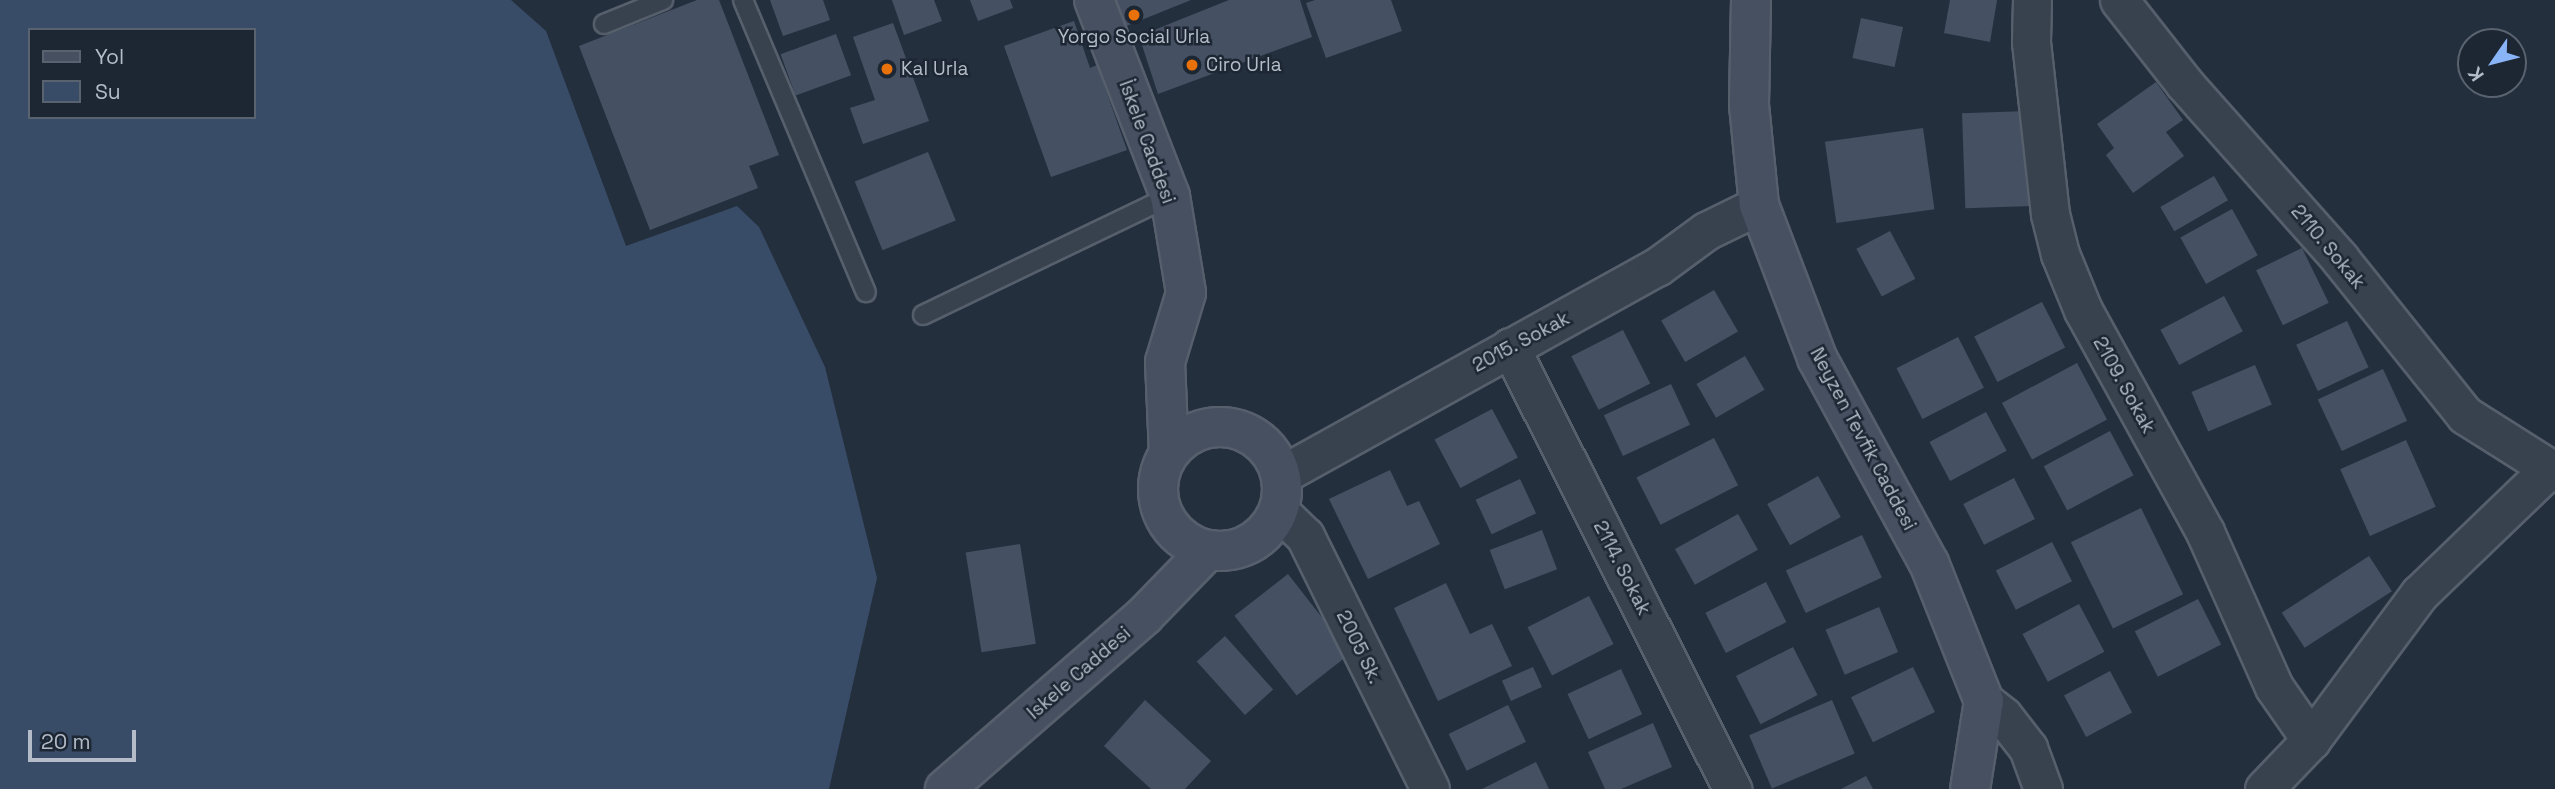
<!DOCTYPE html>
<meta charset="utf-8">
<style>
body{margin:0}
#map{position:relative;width:2555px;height:789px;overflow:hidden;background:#242f3e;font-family:"Space Grotesk",sans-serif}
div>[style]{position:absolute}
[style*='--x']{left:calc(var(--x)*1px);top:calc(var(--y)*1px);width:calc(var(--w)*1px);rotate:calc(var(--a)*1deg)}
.water>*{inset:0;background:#394c67}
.building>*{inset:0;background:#455162;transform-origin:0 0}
.roads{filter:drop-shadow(2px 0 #565f6c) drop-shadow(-2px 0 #565f6c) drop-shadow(0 2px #565f6c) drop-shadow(0 -2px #565f6c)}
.lane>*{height:18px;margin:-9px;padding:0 9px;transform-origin:9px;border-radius:9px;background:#38414e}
.street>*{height:37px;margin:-18.5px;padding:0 18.5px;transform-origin:18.5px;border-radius:18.5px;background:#38414e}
.secondary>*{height:38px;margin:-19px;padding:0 19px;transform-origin:19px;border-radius:19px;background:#465061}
.secondary>.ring{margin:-19px;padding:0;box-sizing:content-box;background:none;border:38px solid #465061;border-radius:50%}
.dots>*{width:19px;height:19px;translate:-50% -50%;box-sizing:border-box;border:4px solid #1d2633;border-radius:50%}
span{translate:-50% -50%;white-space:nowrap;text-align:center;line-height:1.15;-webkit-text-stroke:5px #1d2633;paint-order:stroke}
.poi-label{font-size:19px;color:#b4bcc9}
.left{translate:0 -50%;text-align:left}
.street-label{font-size:19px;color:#b4bcc9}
.legend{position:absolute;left:28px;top:28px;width:228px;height:91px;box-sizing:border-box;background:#1d2633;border:2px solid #59626f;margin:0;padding:9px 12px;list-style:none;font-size:21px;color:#b4bcc9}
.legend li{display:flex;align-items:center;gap:14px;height:35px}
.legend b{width:35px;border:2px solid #59626f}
.north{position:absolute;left:2457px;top:28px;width:70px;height:70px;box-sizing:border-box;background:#1d2633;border:2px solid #59626f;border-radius:50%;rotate:235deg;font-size:19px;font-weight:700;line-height:28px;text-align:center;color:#b4bcc9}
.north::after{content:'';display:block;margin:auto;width:24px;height:32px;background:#8ab4f8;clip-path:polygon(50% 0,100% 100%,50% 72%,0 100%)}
.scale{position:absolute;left:28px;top:730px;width:108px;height:32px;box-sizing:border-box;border:4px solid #b4bcc9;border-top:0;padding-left:9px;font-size:21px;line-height:24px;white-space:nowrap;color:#b4bcc9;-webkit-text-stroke:5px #1d2633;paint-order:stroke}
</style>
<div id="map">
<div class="water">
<i style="clip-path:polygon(evenodd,0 0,511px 0,546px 31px,626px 246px,737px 206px,759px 227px,825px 367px,877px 578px,829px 789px,0 789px,0 0,30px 30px,254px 30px,254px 117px,30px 117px,30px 30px)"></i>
</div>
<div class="building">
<i style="clip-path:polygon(697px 0,719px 0,779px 155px,749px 166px,758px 188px,650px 230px,579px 46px)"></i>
<i style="clip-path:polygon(770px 0,823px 0,830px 20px,783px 36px)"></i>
<i style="clip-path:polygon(892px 0,934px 0,942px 21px,904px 35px)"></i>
<i style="clip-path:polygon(970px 0,1010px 0,1013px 8px,978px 21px)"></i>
<i style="clip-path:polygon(1107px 0,1191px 0,1119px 29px)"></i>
<i style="clip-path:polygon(1229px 0,1300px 0,1312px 37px,1158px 94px,1139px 36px)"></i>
<i style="clip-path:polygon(1315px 0,1391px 0,1402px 31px,1326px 58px,1306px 3px)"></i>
<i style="clip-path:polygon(1950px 0,1997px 0,1990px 42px,1944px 33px)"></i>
<i style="left:1861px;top:18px;width:43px;height:41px;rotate:12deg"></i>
<i style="clip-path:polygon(1074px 21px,1090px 68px,1097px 65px,1127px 150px,1051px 177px,1004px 46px)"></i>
<i style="clip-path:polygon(893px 23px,929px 121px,863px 144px,850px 108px,875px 100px,853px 37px)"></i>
<i style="left:836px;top:34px;width:44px;height:59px;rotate:70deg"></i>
<i style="clip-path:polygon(2156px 82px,2183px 120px,2166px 132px,2184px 156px,2133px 193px,2106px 155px,2114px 148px,2097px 124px)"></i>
<i style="left:2028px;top:111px;width:95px;height:66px;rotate:88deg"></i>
<i style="left:1923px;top:128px;width:82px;height:99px;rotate:82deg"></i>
<i style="left:928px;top:152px;width:74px;height:79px;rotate:68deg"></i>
<i style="left:2214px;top:176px;width:28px;height:62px;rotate:60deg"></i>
<i style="left:2232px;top:209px;width:53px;height:59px;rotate:61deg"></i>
<i style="left:1890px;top:231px;width:54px;height:38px;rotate:62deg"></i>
<i style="left:2302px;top:248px;width:61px;height:51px;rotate:64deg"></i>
<i style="left:1714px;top:290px;width:48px;height:61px;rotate:60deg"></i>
<i style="left:2224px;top:296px;width:40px;height:72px;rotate:62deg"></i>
<i style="left:2042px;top:302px;width:51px;height:76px;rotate:63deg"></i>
<i style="left:2347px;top:321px;width:51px;height:56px;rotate:65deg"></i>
<i style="left:1623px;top:330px;width:60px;height:58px;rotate:63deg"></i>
<i style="left:1958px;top:337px;width:57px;height:69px;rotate:63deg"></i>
<i style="left:1745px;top:356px;width:39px;height:56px;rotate:60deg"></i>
<i style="left:2077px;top:363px;width:64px;height:85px;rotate:62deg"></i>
<i style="left:2255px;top:365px;width:43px;height:69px;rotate:67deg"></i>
<i style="left:2383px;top:369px;width:57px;height:72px;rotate:65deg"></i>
<i style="left:1671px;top:384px;width:45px;height:74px;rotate:65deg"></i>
<i style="left:1492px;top:409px;width:55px;height:65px;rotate:62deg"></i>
<i style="left:1986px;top:412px;width:44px;height:64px;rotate:62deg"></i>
<i style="left:2110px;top:431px;width:50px;height:75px;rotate:62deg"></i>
<i style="left:1714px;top:438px;width:53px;height:87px;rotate:63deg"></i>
<i style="left:2406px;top:440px;width:73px;height:72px;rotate:66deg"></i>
<i style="clip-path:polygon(1390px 470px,1407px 506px,1419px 501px,1440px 544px,1368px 579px,1329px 499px)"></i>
<i style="left:1818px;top:476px;width:47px;height:58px;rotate:61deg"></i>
<i style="left:2014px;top:478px;width:46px;height:57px;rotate:63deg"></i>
<i style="left:1520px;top:479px;width:38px;height:49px;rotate:65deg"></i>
<i style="left:2141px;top:508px;width:96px;height:78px;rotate:64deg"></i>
<i style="left:1738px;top:514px;width:41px;height:72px;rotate:61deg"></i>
<i style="left:1542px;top:530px;width:42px;height:56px;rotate:69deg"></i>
<i style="left:1862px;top:535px;width:47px;height:84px;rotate:65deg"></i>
<i style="left:2052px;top:542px;width:44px;height:63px;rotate:63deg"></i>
<i style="left:1020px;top:544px;width:101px;height:55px;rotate:81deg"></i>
<i style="left:2369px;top:556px;width:42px;height:104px;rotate:57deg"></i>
<i style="left:1288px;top:574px;width:101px;height:68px;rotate:52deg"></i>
<i style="left:1766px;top:582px;width:45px;height:68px;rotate:63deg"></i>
<i style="clip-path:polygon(1446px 583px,1470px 634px,1492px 624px,1512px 666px,1438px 701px,1394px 608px)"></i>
<i style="left:1589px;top:596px;width:54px;height:69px;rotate:63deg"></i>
<i style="left:2198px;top:599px;width:51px;height:71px;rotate:63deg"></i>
<i style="left:2079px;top:604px;width:54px;height:64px;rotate:62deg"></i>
<i style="left:1879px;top:607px;width:49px;height:58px;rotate:67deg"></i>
<i style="left:1225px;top:636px;width:72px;height:38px;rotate:48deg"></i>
<i style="left:1793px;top:647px;width:54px;height:64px;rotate:63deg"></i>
<i style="left:1533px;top:667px;width:22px;height:34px;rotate:66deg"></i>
<i style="left:1913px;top:667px;width:50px;height:69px;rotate:64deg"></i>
<i style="left:1621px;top:669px;width:50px;height:59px;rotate:65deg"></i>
<i style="left:2110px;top:671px;width:47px;height:52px;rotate:62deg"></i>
<i style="clip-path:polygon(1145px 700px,1211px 761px,1185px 789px,1151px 789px,1104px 746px)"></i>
<i style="left:1832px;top:700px;width:58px;height:90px;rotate:67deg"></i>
<i style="left:1508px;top:705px;width:41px;height:66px;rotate:64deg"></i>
<i style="clip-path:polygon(1653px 723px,1672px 767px,1621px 789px,1605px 789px,1588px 752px)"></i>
<i style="clip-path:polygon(1536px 762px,1549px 789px,1482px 789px)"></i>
<i style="clip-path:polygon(1866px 776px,1873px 789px,1841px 789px)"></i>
</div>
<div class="roads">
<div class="lane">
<i style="--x:743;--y:0;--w:317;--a:67.2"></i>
<i style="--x:604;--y:24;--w:64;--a:-22.1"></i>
<i style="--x:923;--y:315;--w:274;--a:-25.7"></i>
</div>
<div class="street">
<i style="--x:2032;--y:0;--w:42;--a:91.4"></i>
<i style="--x:2031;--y:42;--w:173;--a:83.7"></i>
<i style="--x:2050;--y:214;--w:41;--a:76"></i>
<i style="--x:2060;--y:254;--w:61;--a:67.7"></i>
<i style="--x:2083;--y:310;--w:253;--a:61.2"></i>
<i style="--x:2205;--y:532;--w:170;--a:66"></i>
<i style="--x:2274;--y:687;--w:65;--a:55.1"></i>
<i style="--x:2119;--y:0;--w:105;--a:51.9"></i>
<i style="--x:2184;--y:83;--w:235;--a:48.4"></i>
<i style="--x:2340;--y:259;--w:200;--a:51.3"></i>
<i style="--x:2465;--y:415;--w:107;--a:32.3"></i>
<i style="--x:1510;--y:347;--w:495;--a:63.3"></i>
<i style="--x:1281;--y:475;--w:430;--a:-29"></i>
<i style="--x:1657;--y:267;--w:61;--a:-36.3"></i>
<i style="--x:1706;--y:231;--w:59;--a:-26.1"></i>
<i style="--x:1279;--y:511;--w:36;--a:44"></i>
<i style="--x:1305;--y:536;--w:282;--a:63.7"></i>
<i style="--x:1984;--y:701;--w:24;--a:38"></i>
<i style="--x:2003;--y:716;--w:41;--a:52"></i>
<i style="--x:2028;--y:748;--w:44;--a:69.9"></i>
<i style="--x:2264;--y:789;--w:68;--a:-46.2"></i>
<i style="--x:2311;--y:740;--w:182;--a:-53.5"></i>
<i style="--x:2419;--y:594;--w:182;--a:-43.9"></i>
</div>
<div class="secondary">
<i style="--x:1094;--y:0;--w:210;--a:68.8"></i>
<i style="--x:1170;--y:196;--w:98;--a:80.6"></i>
<i style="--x:1186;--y:293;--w:72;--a:106.9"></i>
<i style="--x:1165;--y:362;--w:90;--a:87.5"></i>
<i style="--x:1751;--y:0;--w:105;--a:91.1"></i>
<i style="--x:1749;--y:105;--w:100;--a:84.3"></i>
<i style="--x:1759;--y:205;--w:164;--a:69.2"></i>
<i style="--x:1817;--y:358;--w:234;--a:61.4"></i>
<i style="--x:1929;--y:563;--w:149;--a:68.3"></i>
<i style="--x:1984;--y:701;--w:89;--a:99"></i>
<i class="ring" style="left:1158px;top:427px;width:86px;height:86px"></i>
<i style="--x:945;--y:789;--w:264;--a:-41"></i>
<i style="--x:1144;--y:616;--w:91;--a:-45.9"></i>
</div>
</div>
<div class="dots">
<i style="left:1134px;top:15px;background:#e8710a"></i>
<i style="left:1192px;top:65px;background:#e8710a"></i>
<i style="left:887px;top:69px;background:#e8710a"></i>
</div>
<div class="poi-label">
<span style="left:1134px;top:37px">Yorgo Social Urla</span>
<span class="left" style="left:1206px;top:65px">Ciro Urla</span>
<span class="left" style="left:901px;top:69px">Kal Urla</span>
</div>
<div class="street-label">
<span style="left:1147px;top:142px;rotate:70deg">İskele Caddesi</span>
<span style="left:2328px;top:247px;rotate:50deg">2110. Sokak</span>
<span style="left:1521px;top:342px;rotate:-28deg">2015. Sokak</span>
<span style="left:2124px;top:385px;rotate:61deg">2109. Sokak</span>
<span style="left:1863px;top:439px;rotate:62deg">Neyzen Tevfik Caddesi</span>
<span style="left:1622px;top:568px;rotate:63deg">2114. Sokak</span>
<span style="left:1359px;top:647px;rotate:64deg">2005 Sk.</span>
<span style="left:1079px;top:673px;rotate:-41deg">Iskele Caddesi</span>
</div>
<ul class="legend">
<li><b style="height:9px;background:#465061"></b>Yol</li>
<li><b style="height:19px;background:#394c67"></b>Su</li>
</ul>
<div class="north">K</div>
<div class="scale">20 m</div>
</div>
